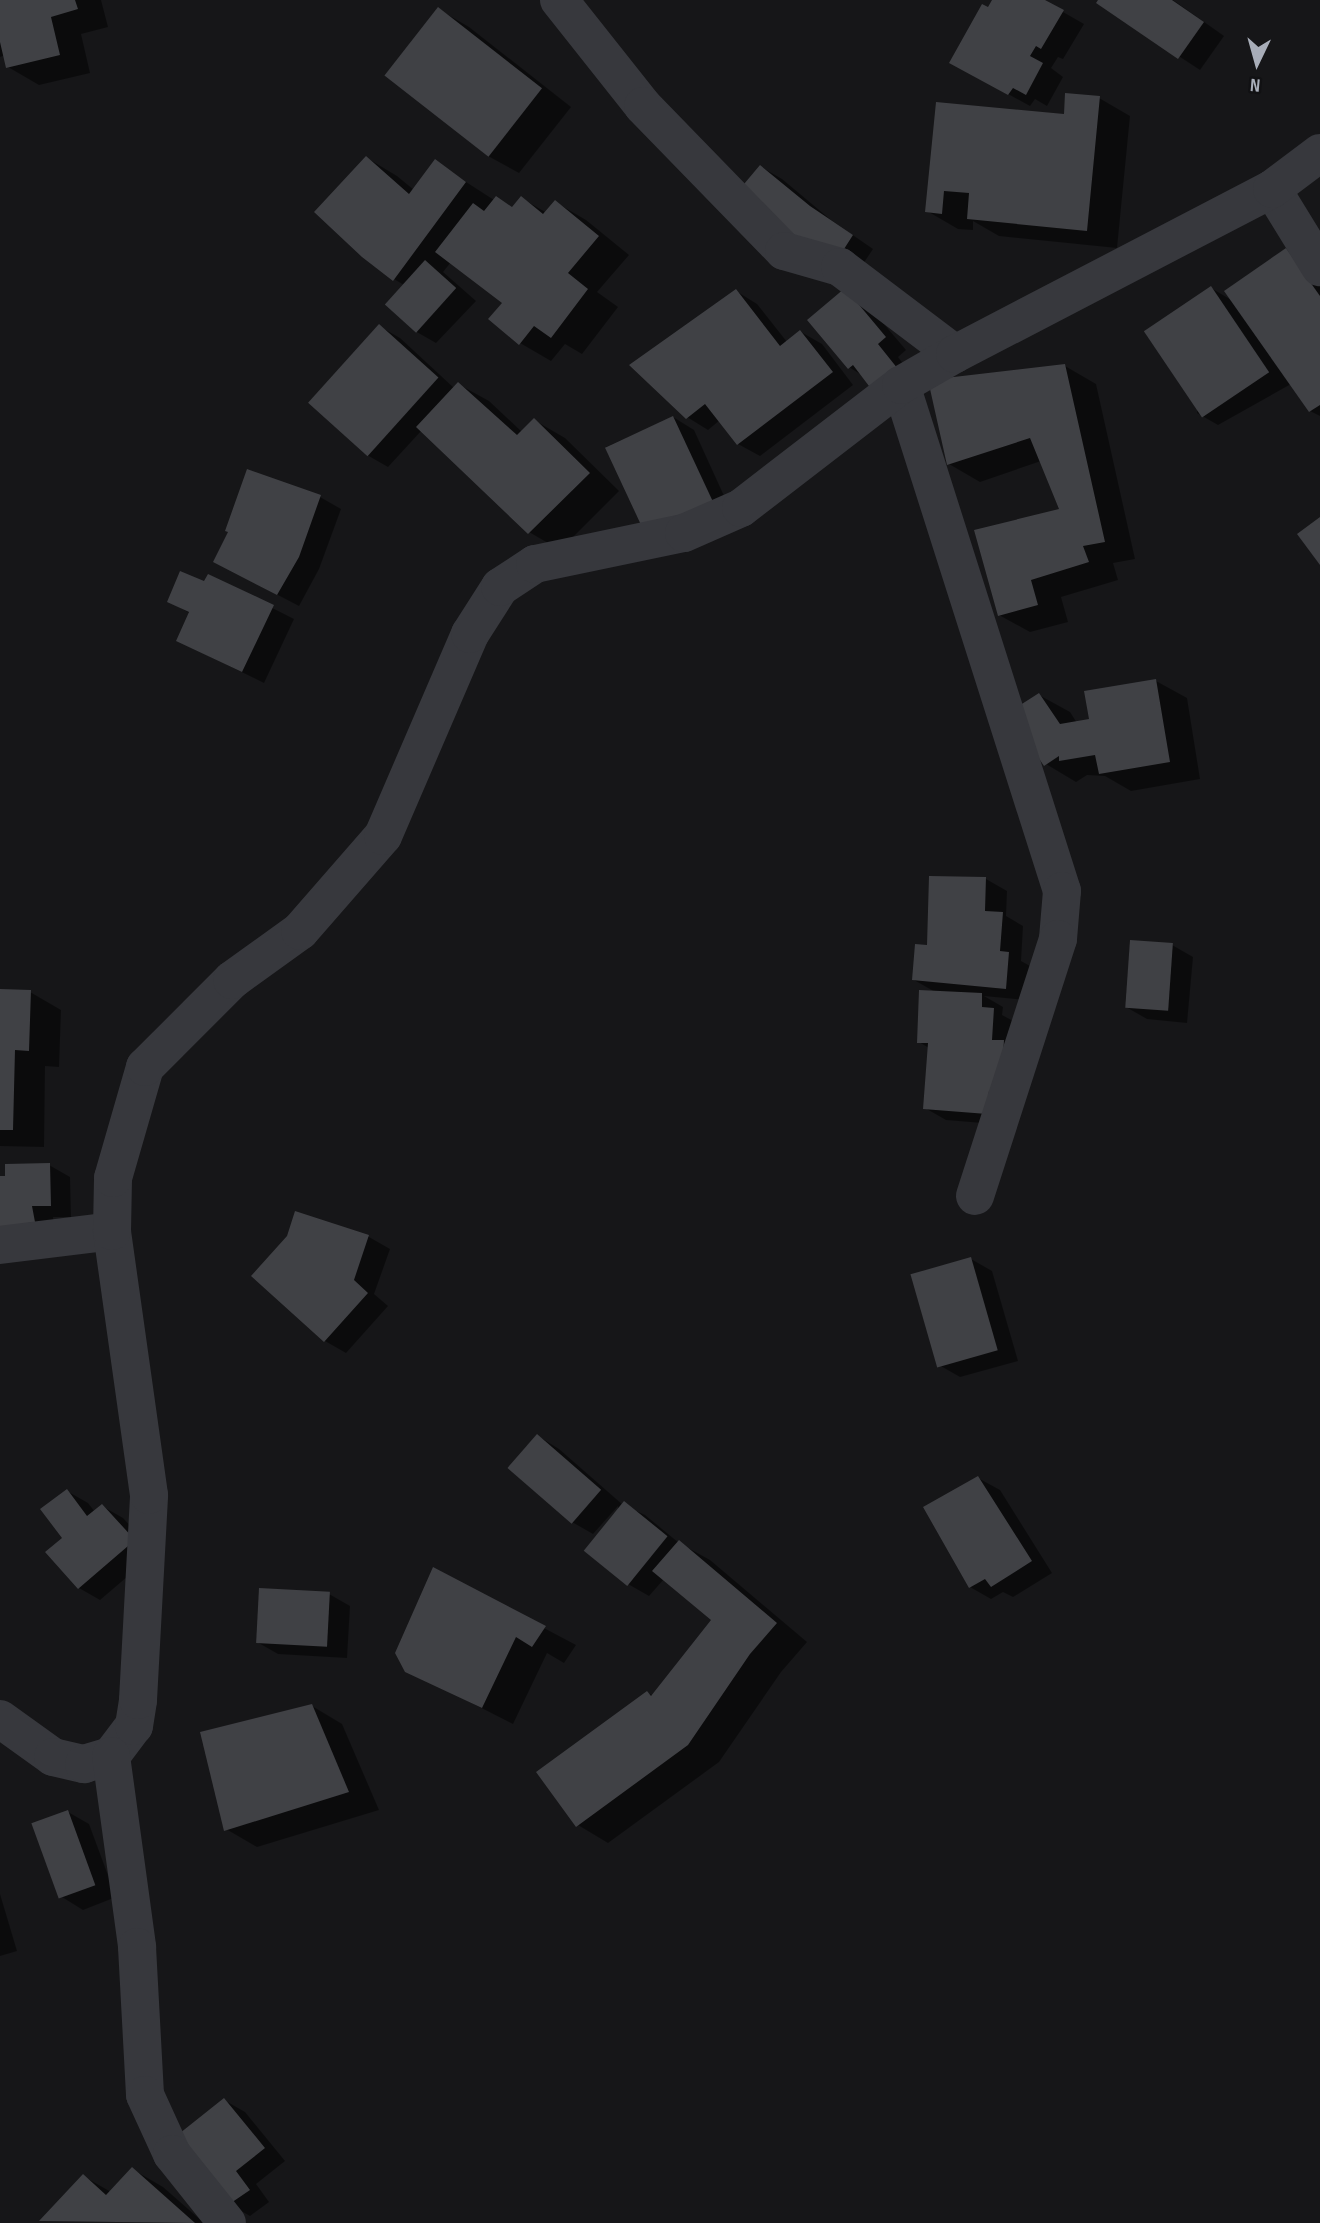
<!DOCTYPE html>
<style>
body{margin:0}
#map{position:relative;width:1320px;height:2223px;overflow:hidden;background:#161618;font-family:"Sofia Sans Condensed",sans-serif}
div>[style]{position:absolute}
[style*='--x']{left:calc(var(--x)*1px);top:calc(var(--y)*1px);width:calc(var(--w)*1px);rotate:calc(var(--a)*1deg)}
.shadow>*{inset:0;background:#0007}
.building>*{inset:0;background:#404145;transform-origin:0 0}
.minor>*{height:38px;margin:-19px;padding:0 19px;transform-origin:19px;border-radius:19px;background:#37383d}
span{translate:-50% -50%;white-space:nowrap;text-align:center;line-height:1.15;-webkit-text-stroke:7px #111113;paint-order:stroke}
.north{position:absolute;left:1222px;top:28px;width:70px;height:70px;-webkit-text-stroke:5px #111113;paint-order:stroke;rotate:185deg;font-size:19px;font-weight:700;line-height:28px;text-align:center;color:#a8adb8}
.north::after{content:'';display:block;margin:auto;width:24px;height:32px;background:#a8adb8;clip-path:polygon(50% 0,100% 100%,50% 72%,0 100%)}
</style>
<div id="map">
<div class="shadow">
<i style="clip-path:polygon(0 0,101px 0,108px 27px,81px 34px,90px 73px,39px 85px,8px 67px,5px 55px,0 57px)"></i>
<i style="clip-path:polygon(994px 0,1042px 0,1084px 24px,1063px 59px,1058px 57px,1051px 68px,1063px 77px,1047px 106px,1035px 99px,1030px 106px,972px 74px)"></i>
<i style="clip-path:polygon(1100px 0,1173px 0,1224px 36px,1200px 70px,1098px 3px)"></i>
<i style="clip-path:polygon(438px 9px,469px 27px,571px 107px,519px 173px,488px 156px,386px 75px)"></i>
<i style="clip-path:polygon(1099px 98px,1130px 116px,1117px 248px,999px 236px,973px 221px,973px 230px,958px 229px,927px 211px,938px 104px,1065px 116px)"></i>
<i style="clip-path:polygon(367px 158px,397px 176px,414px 190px,435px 162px,494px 200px,496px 198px,513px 208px,521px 198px,547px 213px,555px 202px,586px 220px,629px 255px,597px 292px,618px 307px,582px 354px,565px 344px,551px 361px,520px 343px,505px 303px,451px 262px,443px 272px,476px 301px,436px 343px,415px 331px,386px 304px,404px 285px,394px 279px)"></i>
<i style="clip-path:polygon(761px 167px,782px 179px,831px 220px,873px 249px,859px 270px)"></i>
<i style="clip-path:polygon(1320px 272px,1320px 416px,1310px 411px,1291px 384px,1218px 425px,1197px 413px,1211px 288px,1233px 301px)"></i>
<i style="clip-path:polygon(736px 291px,757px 304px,787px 342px,801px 332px,822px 344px,853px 385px,760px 456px,738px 444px,720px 420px,708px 430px,687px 417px)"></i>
<i style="clip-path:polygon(866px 303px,906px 350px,898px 357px,917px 382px,863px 376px,849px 367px,809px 320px)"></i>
<i style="clip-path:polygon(379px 326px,400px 338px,454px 388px,458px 384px,489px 401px,522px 432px,534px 420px,565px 438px,619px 491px,560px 550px,529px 532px,422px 430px,388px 467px,367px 455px)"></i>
<i style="clip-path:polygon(1065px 366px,1096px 384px,1135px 559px,1113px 563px,1118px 580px,1061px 597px,1068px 622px,1030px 632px,999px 615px,1061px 510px,1041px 461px,980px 482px,949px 464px)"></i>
<i style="clip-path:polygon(673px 417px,694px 430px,735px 520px,606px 447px)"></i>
<i style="clip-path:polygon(320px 497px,341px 509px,319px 569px,299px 606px,236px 573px)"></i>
<i style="clip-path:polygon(209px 576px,294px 619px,264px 683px,178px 641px,191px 614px,169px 601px,205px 583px)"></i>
<i style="clip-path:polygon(1156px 681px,1187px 698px,1200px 779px,1131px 791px,1105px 776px,1087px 775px,1076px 782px,1046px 764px,1039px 695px,1070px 712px,1077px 723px,1091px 720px)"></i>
<i style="clip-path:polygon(986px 879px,1007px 891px,1006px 916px,1023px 926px,1021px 961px,1030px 966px,1027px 1000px,984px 996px,1003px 1007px,1002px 1015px,1015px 1022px,1007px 1125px,946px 1120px,925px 1108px,929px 1048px,919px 1042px,937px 993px,914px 980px,929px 947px)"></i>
<i style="clip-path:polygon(1172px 945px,1193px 957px,1187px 1023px,1147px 1019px,1126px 1007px)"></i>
<i style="clip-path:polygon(0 991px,30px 992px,61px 1010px,59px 1067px,45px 1066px,44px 1147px,0 1146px)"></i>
<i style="clip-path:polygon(49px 1165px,70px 1177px,71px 1217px,53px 1217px,55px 1234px,0 1241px,0 1178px)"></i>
<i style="clip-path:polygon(296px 1213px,369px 1237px,390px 1249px,374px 1294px,388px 1306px,346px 1353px,325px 1341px,288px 1237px)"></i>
<i style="clip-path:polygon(971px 1259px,992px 1271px,1018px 1361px,960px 1377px,939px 1365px)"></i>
<i style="clip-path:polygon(538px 1436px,559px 1449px,623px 1505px,645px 1515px,679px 1543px,710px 1560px,807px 1642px,781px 1672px,719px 1762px,608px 1843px,578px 1825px,647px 1693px,654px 1696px,713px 1620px,664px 1579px,649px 1596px,628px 1584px,618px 1506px,593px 1534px,572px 1522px,510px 1467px)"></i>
<i style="clip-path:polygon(978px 1478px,1000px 1490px,1052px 1573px,1013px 1597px,1003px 1592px,991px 1599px,970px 1587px)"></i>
<i style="clip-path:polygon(67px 1491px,88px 1503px,95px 1512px,102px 1506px,123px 1518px,155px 1553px,100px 1600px,79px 1588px,48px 1552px,64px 1538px)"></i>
<i style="clip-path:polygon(434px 1570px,576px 1645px,564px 1663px,547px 1653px,513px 1724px,407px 1670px)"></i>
<i style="clip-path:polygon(329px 1594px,350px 1606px,347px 1658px,278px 1654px,257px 1642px)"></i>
<i style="clip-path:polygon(312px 1706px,342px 1724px,379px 1810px,257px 1847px,226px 1829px)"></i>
<i style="clip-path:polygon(68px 1812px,89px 1824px,116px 1897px,83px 1910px,62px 1897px)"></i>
<i style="clip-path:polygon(0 1894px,17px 1951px,0 1956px)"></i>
<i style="clip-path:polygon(224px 2100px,245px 2112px,285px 2161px,256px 2184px,269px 2202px,250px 2216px,229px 2204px)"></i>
<i style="clip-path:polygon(132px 2169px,163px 2187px,204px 2223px,41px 2221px,83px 2176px,111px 2192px)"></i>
</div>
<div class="building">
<i style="clip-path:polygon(0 0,75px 0,78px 9px,51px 17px,60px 55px,6px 68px,0 42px)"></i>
<i style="clip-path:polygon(992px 0,1045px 0,1064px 10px,1041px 49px,1036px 46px,1030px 56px,1043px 63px,1026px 95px,1013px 88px,1008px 95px,949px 63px,982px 4px,988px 7px)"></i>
<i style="clip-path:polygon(1098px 0,1172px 0,1204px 22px,1178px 59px,1096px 3px)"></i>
<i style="left:438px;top:7px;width:132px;height:87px;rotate:38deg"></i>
<i style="clip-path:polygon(1065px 93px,1100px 96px,1087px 231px,967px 219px,969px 193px,944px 191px,942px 214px,925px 212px,936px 102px,1064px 114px)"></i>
<i style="clip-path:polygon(366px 156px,409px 194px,435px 159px,466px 182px,393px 281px,362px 257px,314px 212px)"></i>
<i style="clip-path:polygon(760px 165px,810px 206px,853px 235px,837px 260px,802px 243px,739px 190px)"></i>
<i style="clip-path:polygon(496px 196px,512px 207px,521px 196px,543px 214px,555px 200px,599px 236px,568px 273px,588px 289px,551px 338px,534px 326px,519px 345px,488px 319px,502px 303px,435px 252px,473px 203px,484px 211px)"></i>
<i style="clip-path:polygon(1286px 248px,1320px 296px,1320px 405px,1309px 412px,1224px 291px)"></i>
<i style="left:425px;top:260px;width:42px;height:60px;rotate:42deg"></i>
<i style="left:1211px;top:286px;width:104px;height:81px;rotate:56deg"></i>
<i style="clip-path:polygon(845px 288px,886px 337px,878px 344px,898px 369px,872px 390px,853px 365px,848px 369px,807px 320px)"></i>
<i style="clip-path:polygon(736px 289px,780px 346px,800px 330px,833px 372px,737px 445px,705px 404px,686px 419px,629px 365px)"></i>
<i style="left:379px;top:324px;width:80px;height:106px;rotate:42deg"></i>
<i style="clip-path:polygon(1065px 364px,1105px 542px,1083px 546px,1089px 562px,1031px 580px,1038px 605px,998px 616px,974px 530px,1059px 509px,1030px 438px,947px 465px,928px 380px)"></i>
<i style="clip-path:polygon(458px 382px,517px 435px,534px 418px,590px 473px,528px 534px,416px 427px)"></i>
<i style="left:673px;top:416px;width:101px;height:75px;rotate:65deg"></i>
<i style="clip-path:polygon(247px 469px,321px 495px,299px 557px,277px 595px,213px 562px,228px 532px,225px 531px)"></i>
<i style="clip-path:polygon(1320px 517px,1320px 565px,1297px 534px)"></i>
<i style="clip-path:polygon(180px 571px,204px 581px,208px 574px,274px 605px,242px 672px,176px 641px,189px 612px,167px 602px)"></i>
<i style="clip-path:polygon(1156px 679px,1170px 762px,1099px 774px,1095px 755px,1059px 761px,1059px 756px,1044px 766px,1008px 713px,1039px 693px,1060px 724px,1089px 719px,1084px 691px)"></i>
<i style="clip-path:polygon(929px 876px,986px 877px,985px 911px,1003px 912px,1000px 951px,1009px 952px,1006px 989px,912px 980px,915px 944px,927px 945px)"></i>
<i style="left:1130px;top:940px;width:43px;height:68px;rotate:4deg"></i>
<i style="clip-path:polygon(0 989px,31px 990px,29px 1051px,15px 1050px,13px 1130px,0 1130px)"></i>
<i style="clip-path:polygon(919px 990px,982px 993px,982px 1007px,994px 1008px,992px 1040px,1004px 1040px,1001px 1092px,989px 1091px,987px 1114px,923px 1109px,928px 1043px,917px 1043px)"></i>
<i style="clip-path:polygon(50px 1163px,51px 1206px,32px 1206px,35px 1222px,0 1227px,0 1176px,5px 1176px,5px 1164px)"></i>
<i style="clip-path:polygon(295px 1211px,369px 1235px,354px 1280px,368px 1293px,324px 1342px,251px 1276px,287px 1236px)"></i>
<i style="left:971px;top:1257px;width:97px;height:63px;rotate:74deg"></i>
<i style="left:537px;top:1434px;width:85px;height:45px;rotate:41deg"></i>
<i style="clip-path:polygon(978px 1476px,1032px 1561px,991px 1587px,985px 1579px,969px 1588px,923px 1507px)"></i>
<i style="clip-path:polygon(67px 1489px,87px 1516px,102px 1504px,135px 1540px,78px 1589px,45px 1552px,62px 1538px,40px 1509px)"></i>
<i style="left:624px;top:1501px;width:56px;height:64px;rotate:39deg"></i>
<i style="clip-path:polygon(679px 1540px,777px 1623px,750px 1654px,688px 1745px,576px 1827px,536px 1772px,647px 1691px,651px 1696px,711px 1620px,652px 1571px)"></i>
<i style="clip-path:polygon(433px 1567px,546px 1626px,532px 1647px,516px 1637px,482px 1708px,405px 1672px,395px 1653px)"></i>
<i style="left:259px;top:1588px;width:71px;height:55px;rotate:3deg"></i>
<i style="clip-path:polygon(312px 1704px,349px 1792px,224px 1831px,200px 1732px)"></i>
<i style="left:68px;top:1810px;width:80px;height:39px;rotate:70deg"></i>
<i style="clip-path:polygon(224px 2098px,265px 2148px,236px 2171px,250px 2190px,228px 2205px,175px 2137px)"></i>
<i style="clip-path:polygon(132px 2167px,195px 2223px,39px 2221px,83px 2174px,106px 2195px)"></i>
</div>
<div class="minor">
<i style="--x:559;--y:0;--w:135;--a:51.6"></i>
<i style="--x:643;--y:106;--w:202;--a:45.8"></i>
<i style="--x:784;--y:251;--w:58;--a:15.9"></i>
<i style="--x:840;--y:267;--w:144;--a:37.1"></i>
<i style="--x:1272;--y:189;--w:92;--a:58.4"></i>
<i style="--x:901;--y:385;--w:531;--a:72.35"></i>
<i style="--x:1062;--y:891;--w:48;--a:94.8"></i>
<i style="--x:1058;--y:939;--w:270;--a:107.9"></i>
<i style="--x:0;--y:1245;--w:113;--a:-7.1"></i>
<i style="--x:0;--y:1719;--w:65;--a:35.6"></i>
<i style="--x:53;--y:1757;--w:32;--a:13"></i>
<i style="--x:84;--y:1764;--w:28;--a:-17"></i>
<i style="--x:111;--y:1756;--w:38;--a:-53"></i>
<i style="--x:134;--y:1726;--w:26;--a:-81"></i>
<i style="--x:138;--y:1700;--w:205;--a:-86.9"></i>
<i style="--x:149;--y:1495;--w:267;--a:-98"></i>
<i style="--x:112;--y:1231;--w:53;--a:-88.9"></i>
<i style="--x:113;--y:1178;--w:116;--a:-73.9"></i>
<i style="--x:145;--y:1067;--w:123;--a:-45"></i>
<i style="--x:232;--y:980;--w:84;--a:-35.8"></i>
<i style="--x:300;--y:931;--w:126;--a:-48.9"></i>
<i style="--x:383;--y:836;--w:220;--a:-66.7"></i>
<i style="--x:470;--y:634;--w:56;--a:-57.4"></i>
<i style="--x:500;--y:587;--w:42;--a:-33.3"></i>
<i style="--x:535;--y:564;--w:152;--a:-11.8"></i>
<i style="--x:684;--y:533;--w:62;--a:-23.7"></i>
<i style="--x:741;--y:508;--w:202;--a:-37.6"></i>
<i style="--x:901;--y:385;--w:62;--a:-29.9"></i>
<i style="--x:955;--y:354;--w:357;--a:-27.5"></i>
<i style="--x:1272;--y:189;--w:60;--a:-36.9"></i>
<i style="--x:111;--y:1756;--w:193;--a:82.2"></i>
<i style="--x:137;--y:1947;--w:148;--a:86.9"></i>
<i style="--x:145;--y:2095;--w:65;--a:65.4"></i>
<i style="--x:172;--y:2154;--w:88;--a:51.4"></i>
</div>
<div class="north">N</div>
</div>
